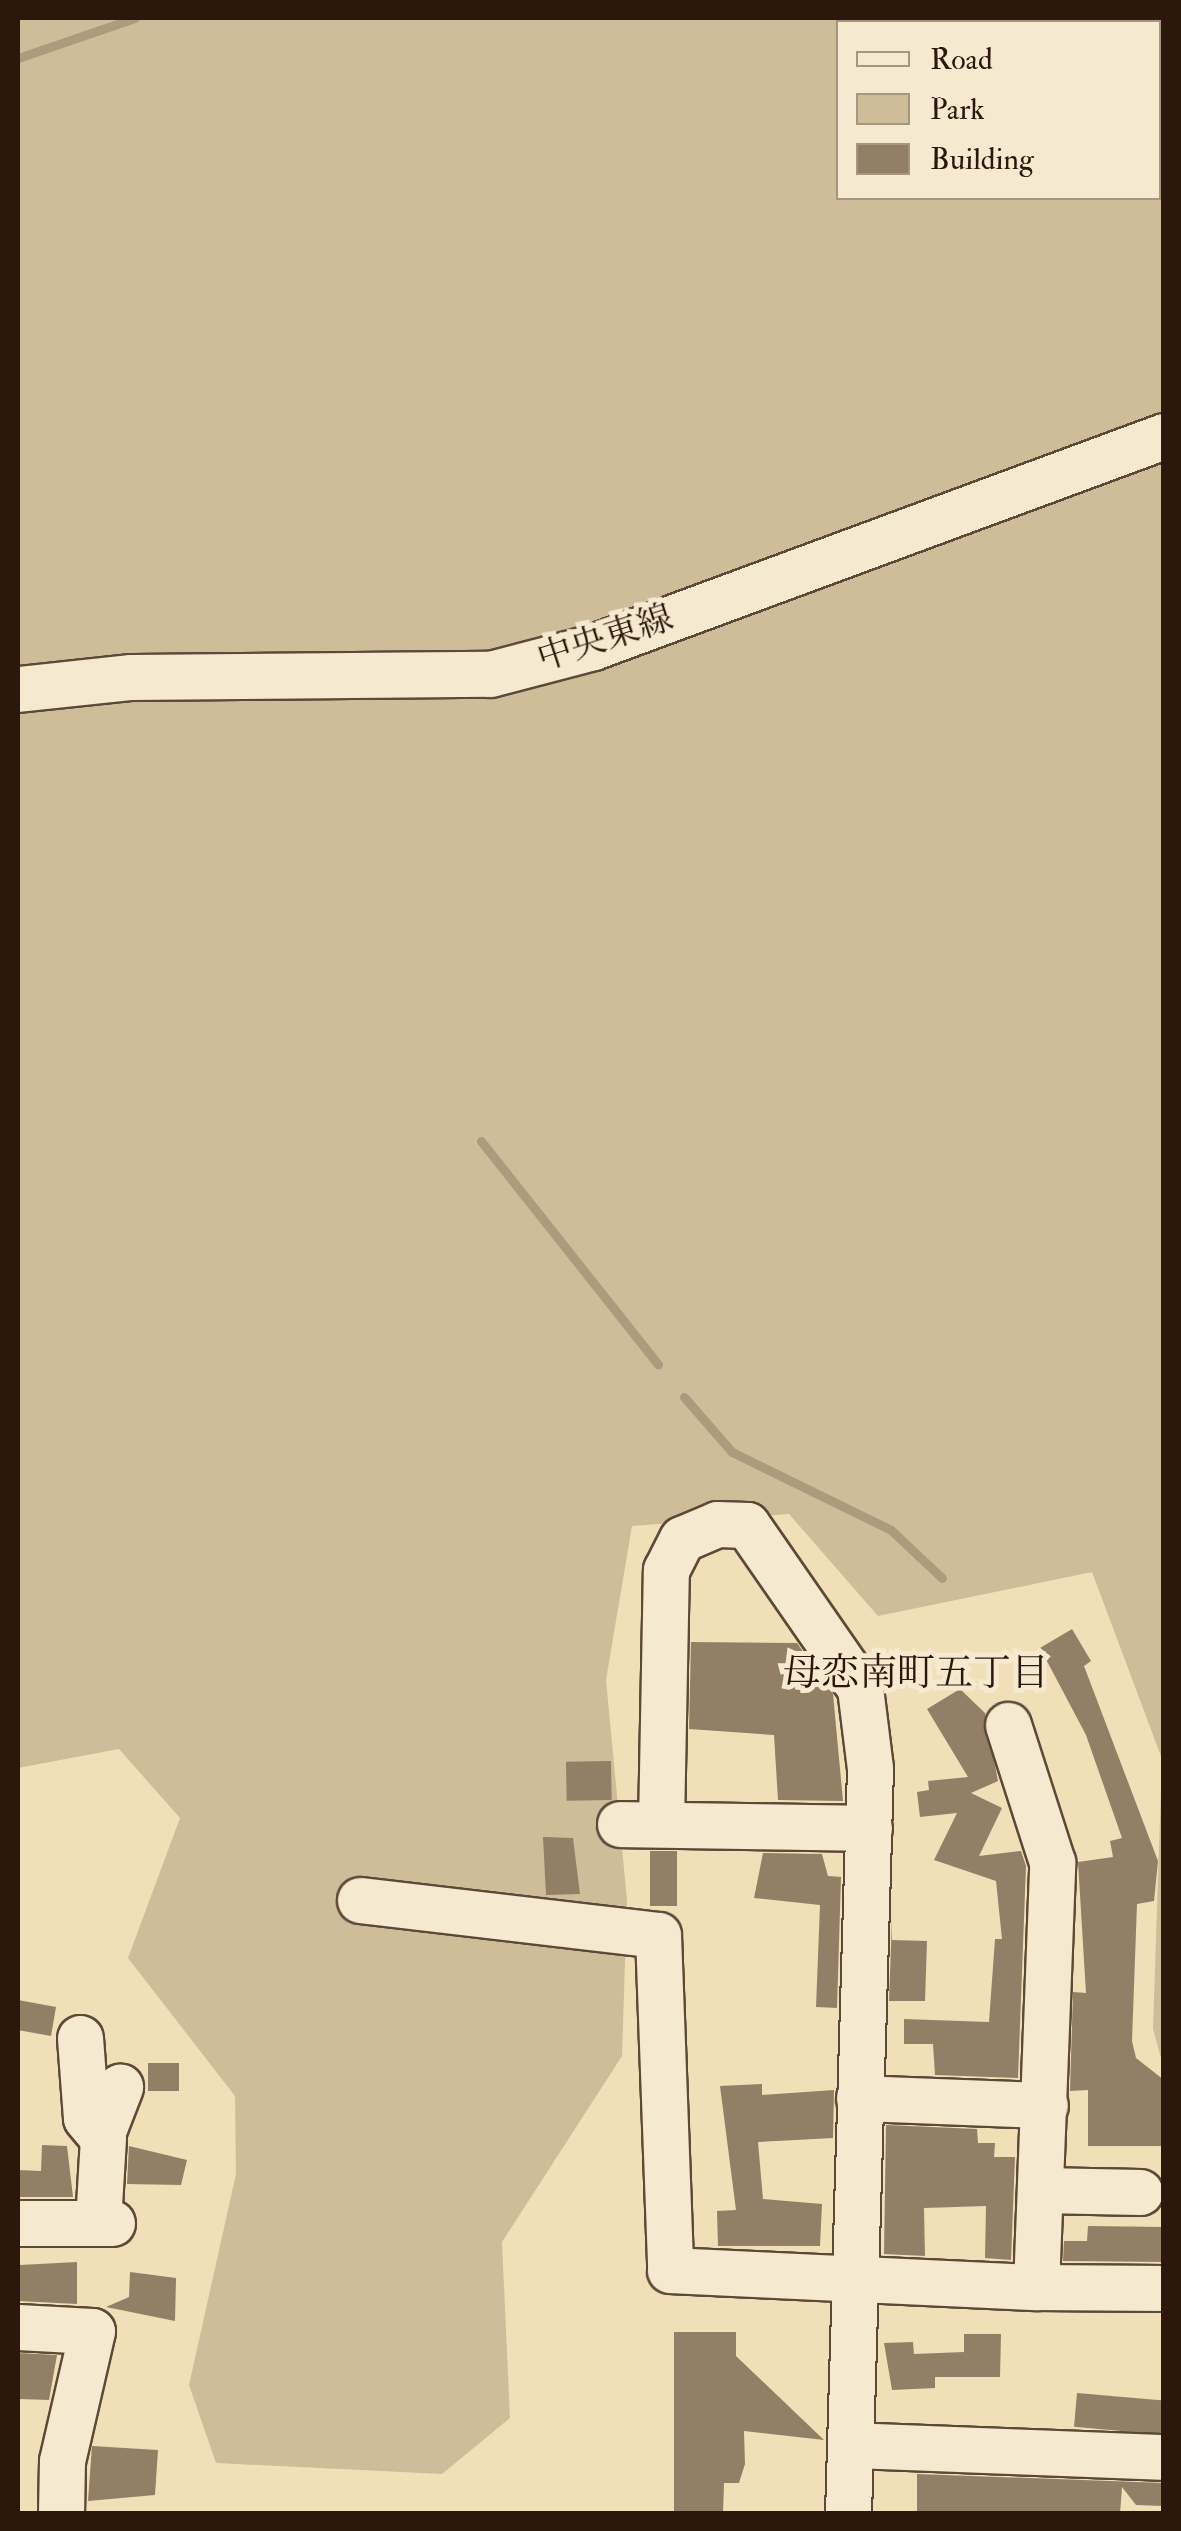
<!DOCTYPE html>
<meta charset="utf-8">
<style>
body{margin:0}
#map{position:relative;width:1181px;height:2531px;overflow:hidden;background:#f0dfb7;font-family:"IM FELL Double Pica","Noto Serif JP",serif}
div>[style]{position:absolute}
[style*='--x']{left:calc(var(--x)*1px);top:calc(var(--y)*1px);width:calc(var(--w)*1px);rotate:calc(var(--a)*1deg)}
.green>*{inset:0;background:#cfbd9a}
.stream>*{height:9px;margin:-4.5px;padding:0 4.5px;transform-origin:4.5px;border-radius:4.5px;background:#ae9b7d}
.building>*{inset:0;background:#927f65;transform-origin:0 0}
.roads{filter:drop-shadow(2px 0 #5e4938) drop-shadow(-2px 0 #5e4938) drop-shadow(0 2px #5e4938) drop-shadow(0 -2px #5e4938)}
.minor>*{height:45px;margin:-22.5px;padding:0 22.5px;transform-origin:22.5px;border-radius:22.5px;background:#f5ead0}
span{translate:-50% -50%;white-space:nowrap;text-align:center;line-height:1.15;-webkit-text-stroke:10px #f5ead0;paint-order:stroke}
.street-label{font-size:35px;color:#2d170d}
.neighbourhood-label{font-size:38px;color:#2d170d}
.frame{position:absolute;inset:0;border:20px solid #2d170d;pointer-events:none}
.legend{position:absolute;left:836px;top:20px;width:325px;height:180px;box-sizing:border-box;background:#f5ead0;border:2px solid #a59682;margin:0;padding:12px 18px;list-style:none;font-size:30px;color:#2d170d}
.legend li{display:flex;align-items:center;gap:20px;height:50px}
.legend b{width:50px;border:2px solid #a59682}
</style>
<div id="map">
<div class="green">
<i style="clip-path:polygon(evenodd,18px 18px,1163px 18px,1163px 2065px,1153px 2029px,1162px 1759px,1092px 1572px,878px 1616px,789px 1514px,632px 1526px,606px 1680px,627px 1900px,622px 2056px,502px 2242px,510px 2418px,442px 2474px,216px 2463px,189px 2385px,236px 2174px,235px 2096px,128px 1958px,180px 1818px,119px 1749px,18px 1768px,18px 18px,838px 22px,1158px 22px,1158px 198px,838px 198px,838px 22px)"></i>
</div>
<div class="stream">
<i style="--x:18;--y:58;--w:124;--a:-18.9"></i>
<i style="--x:481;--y:1141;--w:285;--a:51.6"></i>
<i style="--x:684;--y:1397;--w:73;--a:48.9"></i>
<i style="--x:732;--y:1452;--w:177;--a:26.1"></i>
<i style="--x:891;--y:1530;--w:70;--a:43.3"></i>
</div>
<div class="building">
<i style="clip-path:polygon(1072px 1629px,1091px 1661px,1084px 1666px,1158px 1861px,1154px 1901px,1137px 1904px,1132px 2041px,1136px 2058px,1164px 2080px,1164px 2146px,1088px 2146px,1088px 2090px,1070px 2091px,1073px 1992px,1086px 1993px,1078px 1862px,1113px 1857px,1110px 1841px,1122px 1838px,1086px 1735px,1040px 1648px)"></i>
<i style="clip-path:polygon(691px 1642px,797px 1643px,833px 1694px,843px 1801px,778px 1800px,774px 1735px,689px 1729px)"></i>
<i style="clip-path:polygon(960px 1689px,985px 1713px,998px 1781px,971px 1793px,1002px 1808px,979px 1856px,1021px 1851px,1026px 1866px,1018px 2078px,935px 2075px,933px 2044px,904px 2044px,904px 2019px,989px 2022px,995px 1939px,1002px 1939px,996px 1881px,934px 1860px,957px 1813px,920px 1817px,917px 1792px,929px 1790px,928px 1781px,968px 1777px,927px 1709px)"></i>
<i style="left:611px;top:1761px;width:39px;height:45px;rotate:89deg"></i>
<i style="clip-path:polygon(543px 1837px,573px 1838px,580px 1894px,546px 1895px)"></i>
<i style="left:650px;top:1851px;width:27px;height:55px"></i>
<i style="clip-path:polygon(763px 1853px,822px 1854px,828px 1876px,841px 1877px,837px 2008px,816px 2007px,820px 1905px,754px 1898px)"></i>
<i style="clip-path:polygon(892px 1920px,892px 1940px,927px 1941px,925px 2001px,889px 2001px)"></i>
<i style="clip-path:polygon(18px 2000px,56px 2007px,51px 2036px,18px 2030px)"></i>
<i style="left:148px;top:2063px;width:31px;height:28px"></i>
<i style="clip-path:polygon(762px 2084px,762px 2095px,834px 2090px,833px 2138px,758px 2142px,763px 2199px,822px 2204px,820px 2246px,718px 2246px,717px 2211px,736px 2210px,720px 2086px)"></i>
<i style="clip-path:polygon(886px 2125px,977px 2129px,978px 2143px,995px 2143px,994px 2157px,1015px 2157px,1011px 2260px,985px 2258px,986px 2206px,924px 2208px,925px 2256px,884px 2254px)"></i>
<i style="clip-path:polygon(42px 2145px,67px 2146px,73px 2197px,18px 2197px,18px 2170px,41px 2171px)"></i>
<i style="clip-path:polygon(129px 2146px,187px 2160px,181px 2185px,127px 2184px)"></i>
<i style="clip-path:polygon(1088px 2226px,1164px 2227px,1164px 2262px,1063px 2261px,1064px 2241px,1087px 2241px)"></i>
<i style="clip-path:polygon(77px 2262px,77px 2304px,18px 2301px,20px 2265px)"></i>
<i style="clip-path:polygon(130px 2272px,176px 2278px,175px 2321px,106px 2307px,129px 2297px)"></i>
<i style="clip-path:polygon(674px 2332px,736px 2332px,736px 2356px,824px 2440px,744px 2431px,745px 2464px,739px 2483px,724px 2483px,723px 2514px,674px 2514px)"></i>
<i style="clip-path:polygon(964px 2334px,1001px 2334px,1000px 2377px,935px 2377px,935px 2388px,892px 2390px,884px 2343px,913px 2342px,914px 2354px,964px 2352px)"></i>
<i style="clip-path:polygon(18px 2353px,57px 2355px,49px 2400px,18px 2399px)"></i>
<i style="left:1077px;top:2393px;width:87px;height:34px;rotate:5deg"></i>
<i style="clip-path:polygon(92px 2446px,158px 2450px,155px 2495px,88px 2501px)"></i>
<i style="clip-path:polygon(917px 2474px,1164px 2483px,1164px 2506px,1136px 2505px,1122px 2487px,1120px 2514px,917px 2514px)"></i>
</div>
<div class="roads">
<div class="minor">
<i style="--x:18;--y:689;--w:114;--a:-6.1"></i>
<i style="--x:131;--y:677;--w:359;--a:-0.5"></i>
<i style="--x:490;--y:674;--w:106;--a:-14.7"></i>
<i style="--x:593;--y:647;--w:609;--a:-20.28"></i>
<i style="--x:620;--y:1824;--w:249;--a:0.9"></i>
<i style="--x:661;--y:1824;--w:254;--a:-88.9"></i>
<i style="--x:666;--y:1570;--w:35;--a:-63"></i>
<i style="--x:682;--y:1539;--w:38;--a:-23"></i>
<i style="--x:717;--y:1524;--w:30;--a:2"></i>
<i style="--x:747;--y:1525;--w:198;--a:55.3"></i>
<i style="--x:860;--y:1688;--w:81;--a:82.9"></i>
<i style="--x:870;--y:1768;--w:746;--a:91.69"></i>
<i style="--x:360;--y:1900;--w:300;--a:6.7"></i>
<i style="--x:658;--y:1935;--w:335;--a:87.9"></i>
<i style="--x:670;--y:2270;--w:366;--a:2.7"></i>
<i style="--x:1036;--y:2287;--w:425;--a:-87.8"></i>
<i style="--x:1052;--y:1862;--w:144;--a:-107.8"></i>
<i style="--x:80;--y:2038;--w:80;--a:85.7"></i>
<i style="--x:86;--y:2118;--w:26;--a:50"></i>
<i style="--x:103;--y:2138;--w:85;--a:93.4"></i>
<i style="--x:859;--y:2098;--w:186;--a:2.2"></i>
<i style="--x:101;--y:2136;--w:53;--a:-68.8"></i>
<i style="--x:1041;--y:2190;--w:99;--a:1.2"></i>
<i style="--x:18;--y:2223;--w:94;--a:0"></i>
<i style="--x:1036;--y:2287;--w:128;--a:0.4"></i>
<i style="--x:18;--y:2327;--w:74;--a:3.1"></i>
<i style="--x:92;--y:2331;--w:133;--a:103"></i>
<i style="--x:62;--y:2461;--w:53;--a:91.1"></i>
<i style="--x:851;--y:2445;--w:313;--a:2.2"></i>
</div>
</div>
<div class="street-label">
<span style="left:605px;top:638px;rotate:-18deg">中央東線</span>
</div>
<div class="neighbourhood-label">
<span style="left:916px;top:1674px">母恋南町五丁目</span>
</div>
<div class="frame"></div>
<ul class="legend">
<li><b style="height:12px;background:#f5ead0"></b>Road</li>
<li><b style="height:28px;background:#cfbd9a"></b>Park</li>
<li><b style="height:28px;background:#927f65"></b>Building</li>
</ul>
</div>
